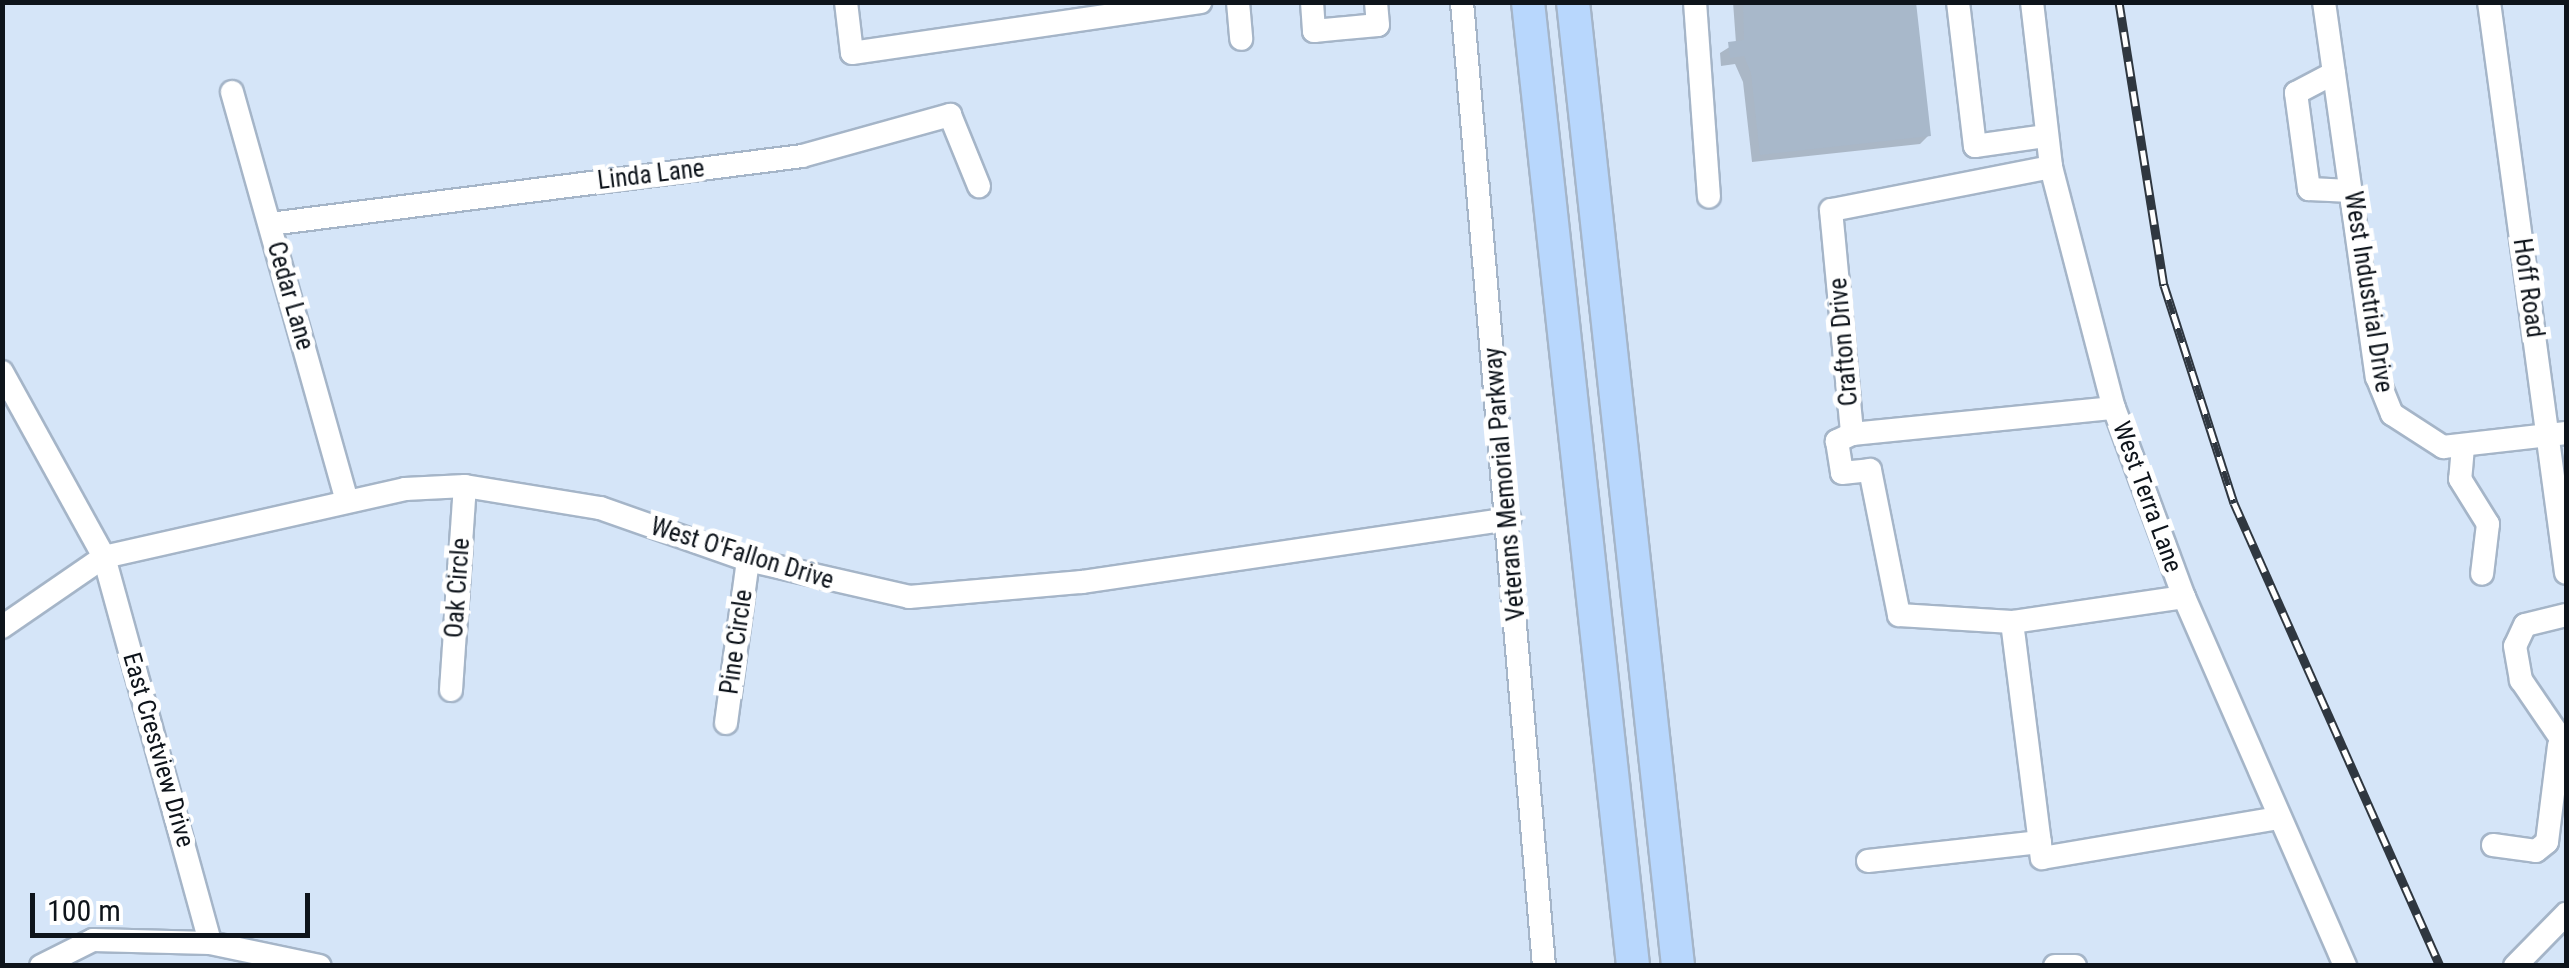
<!DOCTYPE html>
<style>
body{margin:0}
#map{position:relative;width:2569px;height:968px;overflow:hidden;background:#d5e5f8;font-family:"Roboto Condensed",sans-serif}
div>[style]{position:absolute}
[style*='--x']{left:calc(var(--x)*1px);top:calc(var(--y)*1px);width:calc(var(--w)*1px);rotate:calc(var(--a)*1deg)}
.shadow>*{inset:0;background:#0003}
.building>*{inset:0;background:#a8b8ca}
.roads{filter:drop-shadow(2px 0 #a5b5c8) drop-shadow(-2px 0 #a5b5c8) drop-shadow(0 2px #a5b5c8) drop-shadow(0 -2px #a5b5c8)}
.minor>*{height:22px;margin:-11px;padding:0 11px;transform-origin:11px;border-radius:11px;background:#fff}
.highway>*{height:32px;margin:-16px;padding:0 16px;transform-origin:16px;border-radius:16px;background:#b8d7fd}
.rail>*{height:9px;margin-top:-4.5px;transform-origin:0;background:repeating-linear-gradient(90deg,#fff 0 15px,#2f3740 0 30px);box-sizing:border-box;border-block:2px solid #2f3740}
span{translate:-50% -50%;white-space:nowrap;text-align:center;line-height:1.15;-webkit-text-stroke:10px #fff;paint-order:stroke}
.street-label{font-size:25px;color:#0e141b}
.frame{position:absolute;inset:0;border:5px solid #0e141b;pointer-events:none}
.scale{position:absolute;left:30px;top:893px;width:280px;height:45px;box-sizing:border-box;border:5px solid #0e141b;border-top:0;padding-left:12px;font-size:30px;line-height:35px;white-space:nowrap;color:#0e141b;-webkit-text-stroke:8px #fff;paint-order:stroke}
</style>
<div id="map">
<div class="shadow">
<i style="clip-path:polygon(1733px 2px,1913px 2px,1929px 135px,1920px 144px,1752px 162px,1743px 82px,1735px 64px,1721px 66px,1720px 53px,1736px 43px)"></i>
</div>
<div class="building">
<i style="clip-path:polygon(1743px 2px,1916px 2px,1931px 136px,1760px 155px,1751px 73px,1744px 56px,1730px 58px,1728px 42px,1744px 40px)"></i>
</div>
<div class="roads">
<div class="minor">
<i style="--x:846;--y:2;--w:51;--a:83.3"></i>
<i style="--x:852;--y:53;--w:352;--a:-8.3"></i>
<i style="--x:1238;--y:2;--w:37;--a:85"></i>
<i style="--x:1312;--y:2;--w:29;--a:86"></i>
<i style="--x:1314;--y:31;--w:64;--a:-5.4"></i>
<i style="--x:1378;--y:25;--w:23;--a:-95"></i>
<i style="--x:1462;--y:2;--w:967;--a:85.14"></i>
<i style="--x:1695;--y:2;--w:195;--a:85.9"></i>
<i style="--x:1958;--y:2;--w:145;--a:83.3"></i>
<i style="--x:1975;--y:146;--w:72;--a:-8"></i>
<i style="--x:2032;--y:2;--w:166;--a:83.4"></i>
<i style="--x:2051;--y:167;--w:249;--a:75.4"></i>
<i style="--x:2114;--y:408;--w:202;--a:69.7"></i>
<i style="--x:2184;--y:597;--w:403;--a:66.4"></i>
<i style="--x:2324;--y:2;--w:379;--a:82"></i>
<i style="--x:2377;--y:377;--w:40;--a:68"></i>
<i style="--x:2392;--y:414;--w:61;--a:32.9"></i>
<i style="--x:2443;--y:447;--w:124;--a:-6.5"></i>
<i style="--x:2489;--y:2;--w:576;--a:82.32"></i>
<i style="--x:2334;--y:73;--w:43;--a:152.2"></i>
<i style="--x:2296;--y:93;--w:97;--a:82.3"></i>
<i style="--x:2309;--y:189;--w:42;--a:2.7"></i>
<i style="--x:232;--y:92;--w:425;--a:74.3"></i>
<i style="--x:2051;--y:167;--w:224;--a:168.9"></i>
<i style="--x:1831;--y:210;--w:225;--a:84.6"></i>
<i style="--x:1852;--y:434;--w:263;--a:-5.7"></i>
<i style="--x:270;--y:224;--w:536;--a:-7.28"></i>
<i style="--x:802;--y:156;--w:154;--a:-15.5"></i>
<i style="--x:950;--y:115;--w:77;--a:67.8"></i>
<i style="--x:2;--y:372;--w:211;--a:61.1"></i>
<i style="--x:104;--y:557;--w:400;--a:74.6"></i>
<i style="--x:1852;--y:434;--w:17;--a:155"></i>
<i style="--x:1837;--y:441;--w:32;--a:81"></i>
<i style="--x:1842;--y:473;--w:28;--a:-6"></i>
<i style="--x:1870;--y:470;--w:148;--a:78.7"></i>
<i style="--x:1899;--y:615;--w:113;--a:3.5"></i>
<i style="--x:2463;--y:447;--w:32;--a:95"></i>
<i style="--x:2460;--y:479;--w:53;--a:58.1"></i>
<i style="--x:2488;--y:524;--w:50;--a:96.8"></i>
<i style="--x:2184;--y:597;--w:174;--a:171.7"></i>
<i style="--x:2012;--y:622;--w:238;--a:82.8"></i>
<i style="--x:2042;--y:858;--w:239;--a:-9.6"></i>
<i style="--x:2566;--y:615;--w:42;--a:166.3"></i>
<i style="--x:2525;--y:625;--w:23;--a:115"></i>
<i style="--x:2515;--y:646;--w:35;--a:80"></i>
<i style="--x:2521;--y:680;--w:80;--a:55.7"></i>
<i style="--x:2;--y:627;--w:124;--a:-34.5"></i>
<i style="--x:104;--y:557;--w:309;--a:-12.7"></i>
<i style="--x:405;--y:489;--w:60;--a:-2.9"></i>
<i style="--x:465;--y:486;--w:137;--a:9.3"></i>
<i style="--x:600;--y:508;--w:157;--a:19.4"></i>
<i style="--x:748;--y:560;--w:165;--a:12.9"></i>
<i style="--x:909;--y:597;--w:174;--a:-5"></i>
<i style="--x:1082;--y:582;--w:432;--a:-8.4"></i>
<i style="--x:451;--y:690;--w:204;--a:-86.1"></i>
<i style="--x:726;--y:723;--w:164;--a:-82.3"></i>
<i style="--x:2493;--y:845;--w:43;--a:7.9"></i>
<i style="--x:2536;--y:851;--w:14;--a:-39"></i>
<i style="--x:2547;--y:842;--w:97;--a:-82.9"></i>
<i style="--x:1868;--y:861;--w:173;--a:-6.3"></i>
<i style="--x:41;--y:966;--w:58;--a:-26.6"></i>
<i style="--x:93;--y:940;--w:117;--a:1.5"></i>
<i style="--x:210;--y:943;--w:112;--a:11.8"></i>
<i style="--x:2055;--y:966;--w:20;--a:0"></i>
<i style="--x:2515;--y:966;--w:73;--a:-45.6"></i>
</div>
<div class="highway">
<i style="--x:1528;--y:2;--w:970;--a:83.78"></i>
<i style="--x:1573;--y:2;--w:970;--a:83.78"></i>
</div>
</div>
<div class="rail">
<i style="--x:2119;--y:2;--w:287;--a:81"></i>
<i style="--x:2164;--y:285;--w:229;--a:72.2"></i>
<i style="--x:2234;--y:503;--w:507;--a:66.01"></i>
</div>
<div class="street-label">
<span style="left:651px;top:175px;rotate:-7deg">Linda Lane</span>
<span style="left:2528px;top:288px;rotate:82deg">Hoff Road</span>
<span style="left:2368px;top:292px;rotate:81deg">West Industrial Drive</span>
<span style="left:290px;top:296px;rotate:74deg">Cedar Lane</span>
<span style="left:1844px;top:342px;rotate:-95deg">Crafton Drive</span>
<span style="left:1505px;top:484px;rotate:-95deg">Veterans Memorial Parkway</span>
<span style="left:2147px;top:497px;rotate:70deg">West Terra Lane</span>
<span style="left:742px;top:554px;rotate:17deg">West O'Fallon Drive</span>
<span style="left:458px;top:588px;rotate:-86deg">Oak Circle</span>
<span style="left:737px;top:642px;rotate:-82deg">Pine Circle</span>
<span style="left:158px;top:750px;rotate:74deg">East Crestview Drive</span>
</div>
<div class="frame"></div>
<div class="scale">100 m</div>
</div>
